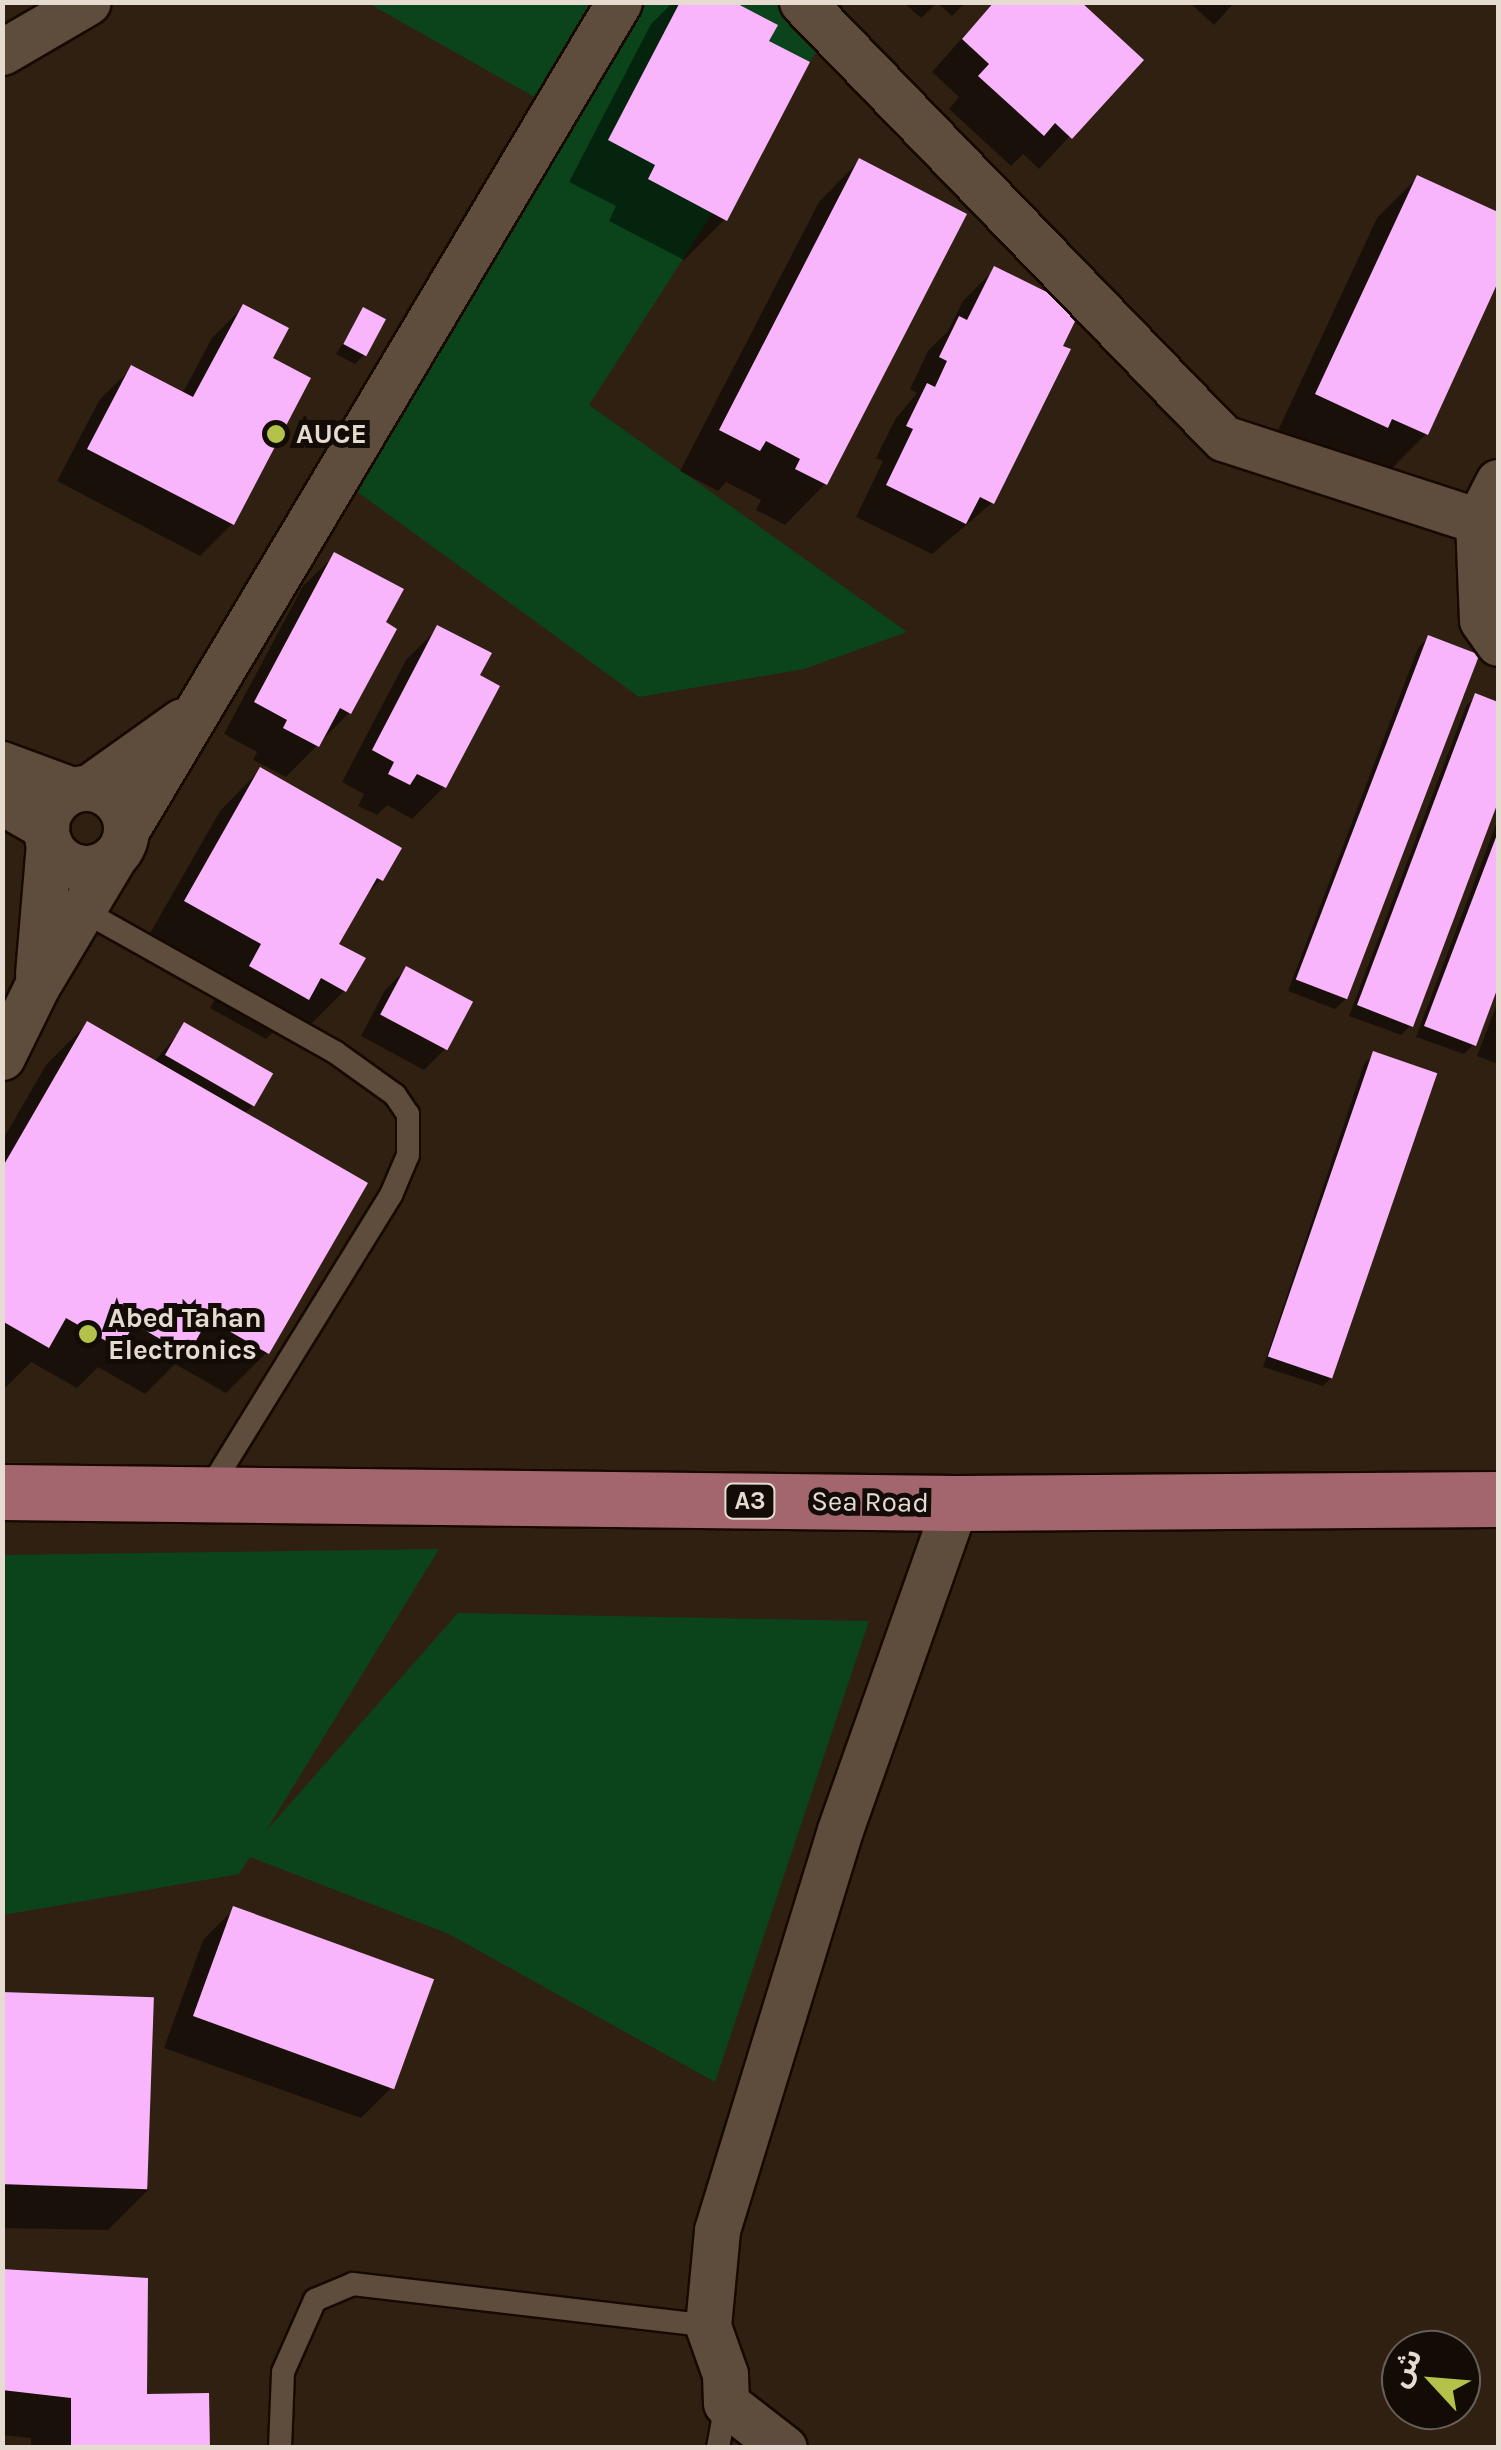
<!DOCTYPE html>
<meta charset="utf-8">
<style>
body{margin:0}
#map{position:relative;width:1501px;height:2450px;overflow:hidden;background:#302011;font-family:Karla,"Noto Sans Arabic",sans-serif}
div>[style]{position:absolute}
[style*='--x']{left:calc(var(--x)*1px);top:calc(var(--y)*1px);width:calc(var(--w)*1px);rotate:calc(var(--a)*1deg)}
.green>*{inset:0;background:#0b441a}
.shadow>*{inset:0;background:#0007}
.building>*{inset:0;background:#f8b5fc;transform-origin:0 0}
.roads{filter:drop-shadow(2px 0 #170900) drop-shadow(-2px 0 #170900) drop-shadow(0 2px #170900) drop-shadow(0 -2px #170900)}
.service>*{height:22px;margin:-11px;padding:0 11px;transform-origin:11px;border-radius:11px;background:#5e4c3c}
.minor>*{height:45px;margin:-22.5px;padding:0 22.5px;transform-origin:22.5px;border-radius:22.5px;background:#5e4c3c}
.minor>.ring{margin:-22.5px;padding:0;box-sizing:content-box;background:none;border:45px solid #5e4c3c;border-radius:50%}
.trunk>*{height:55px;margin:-27.5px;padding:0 27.5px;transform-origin:27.5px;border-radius:27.5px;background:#a4666e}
.dots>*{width:28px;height:28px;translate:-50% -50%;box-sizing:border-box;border:5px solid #120b06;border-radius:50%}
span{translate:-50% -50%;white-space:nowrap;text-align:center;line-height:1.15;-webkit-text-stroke:10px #120b06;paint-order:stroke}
.shield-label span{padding:2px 8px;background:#120b06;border:2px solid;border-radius:8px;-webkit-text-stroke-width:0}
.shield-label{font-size:25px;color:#e6dbd1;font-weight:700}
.poi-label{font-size:28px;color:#e6dbd1;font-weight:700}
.left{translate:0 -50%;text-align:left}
.street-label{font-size:28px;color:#e6dbd1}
.frame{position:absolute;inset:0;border:5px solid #e6dbd1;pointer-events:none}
.north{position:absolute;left:1381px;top:2330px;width:100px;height:100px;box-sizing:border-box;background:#120b06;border:2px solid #675e57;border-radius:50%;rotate:296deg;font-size:28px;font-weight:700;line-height:40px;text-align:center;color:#e6dbd1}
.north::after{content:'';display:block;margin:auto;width:35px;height:45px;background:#b5c249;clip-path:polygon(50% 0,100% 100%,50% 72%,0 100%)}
</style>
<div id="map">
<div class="green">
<i style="clip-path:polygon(368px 3px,794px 3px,829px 32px,589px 405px,907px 632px,804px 669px,639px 697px,330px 472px,538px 99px)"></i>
<i style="clip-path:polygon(439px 1549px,266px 1831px,458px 1613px,869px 1621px,715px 2082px,449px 1934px,250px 1857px,239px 1874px,3px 1915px,3px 1555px)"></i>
</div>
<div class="shadow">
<i style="clip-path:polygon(673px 2px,729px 2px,766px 42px,725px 219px,684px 260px,609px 221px,616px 206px,569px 182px,651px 24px)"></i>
<i style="clip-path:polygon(903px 2px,966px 2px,952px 16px,937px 3px,921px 18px)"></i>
<i style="clip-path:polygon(994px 2px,1141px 60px,1039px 169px,1023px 154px,1011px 166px,949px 109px,959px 97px,932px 72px)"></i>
<i style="clip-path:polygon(1189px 2px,1235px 2px,1214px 25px)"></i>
<i style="clip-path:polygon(859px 161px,825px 484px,785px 525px,756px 510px,761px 500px,726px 482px,718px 491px,680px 471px,819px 202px)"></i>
<i style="clip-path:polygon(1417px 178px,1498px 215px,1498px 276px,1426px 434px,1385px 475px,1276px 435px,1377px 218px)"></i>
<i style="clip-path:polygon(995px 269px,1060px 347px,992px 503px,932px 554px,856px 517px,883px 461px,876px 458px,896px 418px,917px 393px,910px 389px,928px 351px,948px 331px,963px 301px)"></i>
<i style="clip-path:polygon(243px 307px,270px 359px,308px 379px,232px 524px,200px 556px,57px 481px,100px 399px,132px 368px,182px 394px,212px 338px)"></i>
<i style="clip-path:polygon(364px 310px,365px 354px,355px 364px,336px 354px)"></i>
<i style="clip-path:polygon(335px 555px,383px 623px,349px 713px,286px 777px,253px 760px,257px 752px,224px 734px,303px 586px)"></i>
<i style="clip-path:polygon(438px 628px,477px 676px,444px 787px,412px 819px,387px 805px,377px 815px,358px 806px,364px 794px,342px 782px,406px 660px)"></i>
<i style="clip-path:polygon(1428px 638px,1346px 999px,1335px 1009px,1288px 991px,1418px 648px)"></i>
<i style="clip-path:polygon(1476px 696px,1498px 704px,1498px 795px,1411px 1025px,1401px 1035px,1349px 1016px,1466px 706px)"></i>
<i style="clip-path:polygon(260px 770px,381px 879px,364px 897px,336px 945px,362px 959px,344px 991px,303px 1032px,284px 1021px,266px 1039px,210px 1008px,222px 986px,145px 942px,220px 811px)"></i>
<i style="clip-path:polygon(1498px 819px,1498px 980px,1474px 1044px,1464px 1054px,1416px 1037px)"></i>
<i style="clip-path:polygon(406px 969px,445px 1049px,424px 1070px,361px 1036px,385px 990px)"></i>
<i style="clip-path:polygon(1498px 1001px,1498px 1064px,1477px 1056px)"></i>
<i style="clip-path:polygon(87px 1024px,154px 1062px,185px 1025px,253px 1105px,244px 1114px,267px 1352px,226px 1393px,175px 1364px,145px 1394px,98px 1367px,77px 1388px,31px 1362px,6px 1387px,2px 1385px,2px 1141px,46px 1065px)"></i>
<i style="clip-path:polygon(1374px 1054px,1333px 1376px,1323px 1386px,1263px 1367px,1364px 1064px)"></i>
<i style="clip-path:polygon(234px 1909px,392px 2087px,361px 2118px,164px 2048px,203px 1940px)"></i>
<i style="clip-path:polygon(2px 1994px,149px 2189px,108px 2230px,2px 2228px)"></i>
<i style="clip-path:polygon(2px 2271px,145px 2396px,208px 2448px,31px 2448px,31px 2438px,2px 2435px)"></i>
</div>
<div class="building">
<i style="clip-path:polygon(680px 2px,734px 2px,778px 25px,769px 41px,810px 62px,727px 221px,648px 179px,655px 165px,608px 140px)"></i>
<i style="clip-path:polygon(994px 2px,1081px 2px,1144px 60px,1072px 139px,1055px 123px,1044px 136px,978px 76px,989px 64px,962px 39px)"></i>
<i style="clip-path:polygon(859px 158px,967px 214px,827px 485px,795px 469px,800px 459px,766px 441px,760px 451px,719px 430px)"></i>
<i style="clip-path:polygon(1417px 175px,1498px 212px,1498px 282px,1428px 435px,1392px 419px,1388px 428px,1315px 394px)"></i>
<i style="clip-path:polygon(994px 266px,1081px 309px,1063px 346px,1071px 349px,994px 504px,980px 497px,966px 524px,886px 485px,913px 429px,906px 426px,927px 383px,935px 387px,947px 361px,939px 357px,959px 316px,967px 320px)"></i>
<i style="clip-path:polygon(243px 304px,289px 328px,273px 358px,311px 378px,234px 525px,87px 449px,131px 365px,193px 397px)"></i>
<i style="left:363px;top:307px;width:26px;height:42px;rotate:28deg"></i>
<i style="clip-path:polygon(334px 552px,404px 589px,386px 622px,397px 629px,351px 714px,340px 708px,319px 747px,283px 728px,287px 720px,254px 702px)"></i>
<i style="clip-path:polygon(437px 625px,492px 653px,480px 675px,500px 686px,446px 788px,417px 774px,410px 785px,388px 774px,394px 762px,372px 750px)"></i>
<i style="left:1428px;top:635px;width:55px;height:369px;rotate:21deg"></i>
<i style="clip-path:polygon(1475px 693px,1498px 702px,1498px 802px,1413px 1027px,1357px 1005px)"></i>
<i style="clip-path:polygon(260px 767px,402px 848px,383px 881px,377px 878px,339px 944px,366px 958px,346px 992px,321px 978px,309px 1000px,249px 966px,261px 944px,184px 901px)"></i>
<i style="clip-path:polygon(1498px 832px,1498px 987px,1476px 1046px,1424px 1026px)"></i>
<i style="left:406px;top:966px;width:76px;height:55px;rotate:28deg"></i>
<i style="clip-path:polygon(87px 1021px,368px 1183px,269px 1354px,208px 1319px,188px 1355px,134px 1324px,120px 1349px,66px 1318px,49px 1348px,2px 1321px,2px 1168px)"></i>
<i style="left:184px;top:1022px;width:103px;height:38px;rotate:30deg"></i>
<i style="left:1373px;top:1051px;width:68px;height:323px;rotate:19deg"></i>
<i style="left:233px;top:1906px;width:214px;height:117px;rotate:20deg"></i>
<i style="left:2px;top:1992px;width:152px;height:192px;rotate:2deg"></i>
<i style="clip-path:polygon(2px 2269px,148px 2278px,147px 2394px,209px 2393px,210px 2448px,71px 2448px,71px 2398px,2px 2390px)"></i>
</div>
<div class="roads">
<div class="service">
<i style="--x:82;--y:910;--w:290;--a:29.3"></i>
<i style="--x:335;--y:1052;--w:74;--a:35.6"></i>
<i style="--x:395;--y:1095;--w:23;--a:56"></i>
<i style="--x:408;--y:1114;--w:41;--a:90"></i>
<i style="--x:408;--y:1155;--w:43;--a:113"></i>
<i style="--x:391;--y:1195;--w:348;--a:121.7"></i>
<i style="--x:280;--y:2448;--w:76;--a:-87.7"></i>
<i style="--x:283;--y:2372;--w:79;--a:-66"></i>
<i style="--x:315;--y:2300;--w:41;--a:-22.8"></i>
<i style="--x:353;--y:2284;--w:357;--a:6.7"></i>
<i style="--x:718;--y:2448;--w:46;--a:-79.9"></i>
</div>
<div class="minor">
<i style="--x:802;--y:2;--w:606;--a:46"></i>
<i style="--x:1223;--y:438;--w:268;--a:18"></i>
<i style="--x:2;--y:52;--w:99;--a:-30.2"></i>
<i style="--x:1498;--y:482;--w:44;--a:117.1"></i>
<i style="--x:1478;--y:521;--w:99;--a:87.7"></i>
<i style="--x:1482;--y:620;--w:28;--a:55"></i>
<i style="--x:2;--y:764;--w:75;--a:20.4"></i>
<i style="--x:88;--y:788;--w:115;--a:-35.5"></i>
<i class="ring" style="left:46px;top:788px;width:35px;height:35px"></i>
<i style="--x:2;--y:802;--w:51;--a:29.6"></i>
<i style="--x:127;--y:829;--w:962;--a:-59.25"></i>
<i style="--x:38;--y:974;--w:132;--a:-85.2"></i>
<i style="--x:2;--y:1057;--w:79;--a:-63.8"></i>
<i style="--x:37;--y:986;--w:150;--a:-59.2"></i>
<i style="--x:784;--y:2448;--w:73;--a:-142.2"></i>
<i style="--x:726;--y:2403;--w:29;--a:-92"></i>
<i style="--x:725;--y:2374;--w:51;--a:-109.5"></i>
<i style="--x:708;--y:2326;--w:96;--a:-84.6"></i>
<i style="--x:717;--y:2230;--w:418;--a:-72.9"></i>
<i style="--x:840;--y:1830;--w:347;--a:-70.5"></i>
</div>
<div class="trunk">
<i style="--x:2;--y:1492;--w:954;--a:0.66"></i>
<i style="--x:956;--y:1503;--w:542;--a:-0.42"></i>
</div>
</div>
<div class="dots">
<i style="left:276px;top:434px;background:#b5c249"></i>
<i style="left:88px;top:1334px;background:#b5c249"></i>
</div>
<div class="shield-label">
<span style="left:750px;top:1501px">A3</span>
</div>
<div class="poi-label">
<span class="left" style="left:296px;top:434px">AUCE</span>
<span class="left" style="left:108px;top:1334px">Abed Tahan<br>Electronics</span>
</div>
<div class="street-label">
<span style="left:870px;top:1502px;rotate:1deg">Sea Road</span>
</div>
<div class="frame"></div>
<div class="north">ش</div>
</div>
